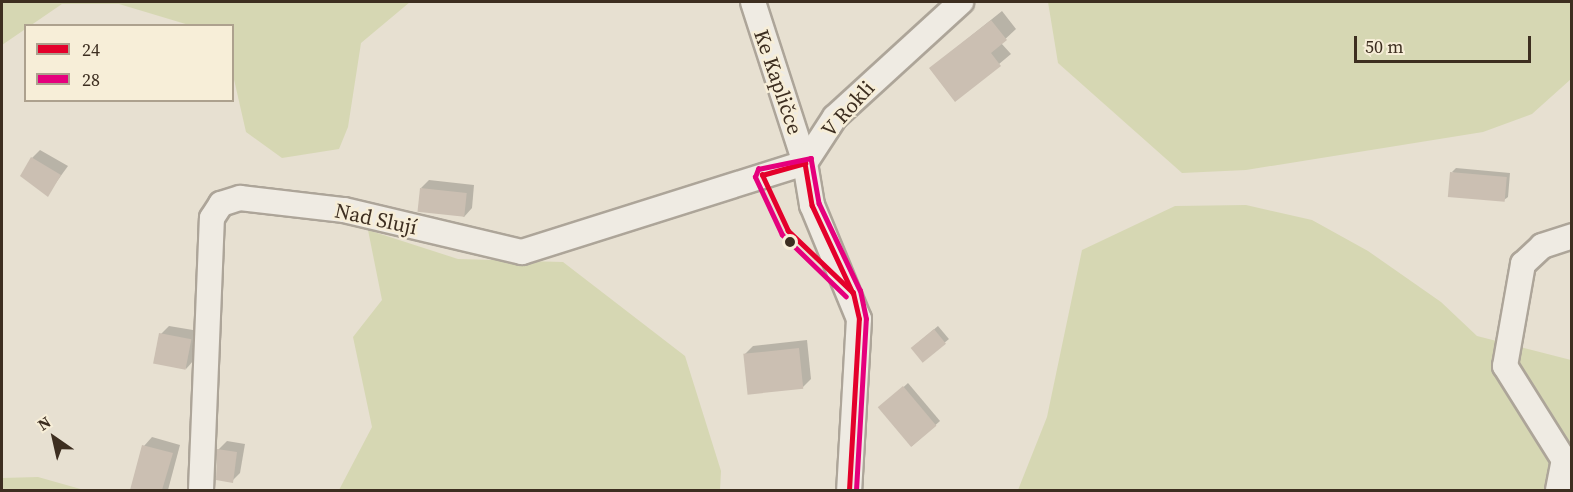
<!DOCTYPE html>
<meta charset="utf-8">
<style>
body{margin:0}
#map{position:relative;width:1573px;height:492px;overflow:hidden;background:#e7e0d1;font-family:"Source Serif 4",serif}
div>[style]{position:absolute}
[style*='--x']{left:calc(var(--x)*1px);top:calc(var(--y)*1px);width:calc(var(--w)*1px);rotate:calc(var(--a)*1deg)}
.green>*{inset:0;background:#d6d7b3}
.shadow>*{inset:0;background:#0003;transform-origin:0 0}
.building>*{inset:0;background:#cbbfb2;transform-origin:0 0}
.roads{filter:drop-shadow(2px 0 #ada599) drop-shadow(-2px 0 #ada599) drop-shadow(0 2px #ada599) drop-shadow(0 -2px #ada599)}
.minor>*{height:24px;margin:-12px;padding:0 12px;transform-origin:12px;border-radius:12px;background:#efebe3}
.bus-1>*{height:4.5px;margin:-2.25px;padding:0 2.25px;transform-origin:2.25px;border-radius:2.25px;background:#e4002b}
.bus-2>*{height:4.5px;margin:-2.25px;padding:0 2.25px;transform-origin:2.25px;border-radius:2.25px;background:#e5007d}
.dots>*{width:16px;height:16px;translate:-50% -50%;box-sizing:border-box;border:3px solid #f7eed8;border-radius:50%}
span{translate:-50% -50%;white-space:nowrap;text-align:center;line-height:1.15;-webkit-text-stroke:5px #f7eed8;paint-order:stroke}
.street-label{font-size:21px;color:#3d2e20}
.frame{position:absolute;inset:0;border:3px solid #3d2e20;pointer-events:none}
.legend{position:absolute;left:24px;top:24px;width:210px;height:78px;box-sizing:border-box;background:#f7eed8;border:2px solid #ada18e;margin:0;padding:8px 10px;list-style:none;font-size:18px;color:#3d2e20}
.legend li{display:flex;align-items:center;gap:12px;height:30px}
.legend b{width:30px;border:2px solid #ada18e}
.north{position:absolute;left:24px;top:408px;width:60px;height:60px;-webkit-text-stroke:4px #f7eed8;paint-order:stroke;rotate:326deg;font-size:16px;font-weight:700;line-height:24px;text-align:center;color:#3d2e20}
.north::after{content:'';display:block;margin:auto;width:21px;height:27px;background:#3d2e20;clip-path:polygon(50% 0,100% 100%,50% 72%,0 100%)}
.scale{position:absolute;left:1354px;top:36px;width:177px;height:27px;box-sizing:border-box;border:3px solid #3d2e20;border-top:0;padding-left:8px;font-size:18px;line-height:21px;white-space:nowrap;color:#3d2e20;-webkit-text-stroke:4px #f7eed8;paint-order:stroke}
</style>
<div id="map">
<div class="green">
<i style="clip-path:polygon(2px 2px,410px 2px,361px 43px,348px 127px,339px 149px,282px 158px,246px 132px,233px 75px,232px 26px,189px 25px,119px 4px,62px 4px,2px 45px)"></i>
<i style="clip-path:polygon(1048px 2px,1571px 2px,1571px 79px,1532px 114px,1483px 132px,1246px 170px,1182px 173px,1058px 63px)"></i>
<i style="clip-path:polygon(1246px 205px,1312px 220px,1368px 251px,1441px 302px,1477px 336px,1571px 360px,1571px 490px,1018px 490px,1047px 417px,1082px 250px,1175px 206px)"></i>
<i style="clip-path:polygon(368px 230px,458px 259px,563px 262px,685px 356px,721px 471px,720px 490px,339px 490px,372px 427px,353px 337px,382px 300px)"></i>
<i style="clip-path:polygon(38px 477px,84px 490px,2px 490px,2px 478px)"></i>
</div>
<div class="shadow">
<i style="clip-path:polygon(1002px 11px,1016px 29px,1001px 43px,1011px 54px,956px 100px,931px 68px)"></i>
<i style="clip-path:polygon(40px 150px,68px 166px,47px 195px,32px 158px)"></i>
<i style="clip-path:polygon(1456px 168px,1510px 173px,1508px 197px,1504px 200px,1452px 172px)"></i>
<i style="clip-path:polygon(429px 180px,474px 185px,472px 208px,464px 217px,421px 188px)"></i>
<i style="clip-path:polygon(169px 326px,199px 331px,194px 360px,186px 369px,161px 334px)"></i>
<i style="left:938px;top:326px;width:17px;height:34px;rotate:50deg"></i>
<i style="clip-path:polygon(807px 340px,811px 379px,803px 387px,745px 354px,753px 346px)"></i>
<i style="clip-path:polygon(908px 383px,940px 421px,912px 446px,884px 405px)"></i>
<i style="clip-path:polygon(152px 437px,180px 445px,168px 490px,131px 490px,144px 446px)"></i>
<i style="clip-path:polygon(227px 441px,245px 444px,240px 473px,232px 481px,218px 450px)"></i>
</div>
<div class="building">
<i style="clip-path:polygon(991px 20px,1007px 40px,991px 53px,1001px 66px,955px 102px,929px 68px)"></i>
<i style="clip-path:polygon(31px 157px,61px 175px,48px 197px,20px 176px)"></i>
<i style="left:1450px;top:172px;width:57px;height:25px;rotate:5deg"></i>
<i style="left:420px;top:188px;width:47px;height:24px;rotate:6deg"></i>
<i style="left:934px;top:329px;width:19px;height:30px;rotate:51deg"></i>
<i style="left:159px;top:333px;width:33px;height:31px;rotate:11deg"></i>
<i style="left:799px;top:348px;width:41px;height:56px;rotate:84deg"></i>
<i style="left:903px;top:386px;width:52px;height:33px;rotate:50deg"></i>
<i style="clip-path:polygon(142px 445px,173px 453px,162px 490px,130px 490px)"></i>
<i style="clip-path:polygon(217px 449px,237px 452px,233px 483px,216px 480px)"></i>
</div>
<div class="roads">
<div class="minor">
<i style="--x:753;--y:2;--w:169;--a:72.1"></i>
<i style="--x:805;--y:163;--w:43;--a:80.5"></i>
<i style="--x:812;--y:205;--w:123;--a:67.6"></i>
<i style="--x:859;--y:319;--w:171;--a:93.3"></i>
<i style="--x:805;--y:163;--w:55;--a:-56.9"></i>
<i style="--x:835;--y:117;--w:171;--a:-42.4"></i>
<i style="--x:201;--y:490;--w:272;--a:-87.7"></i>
<i style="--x:212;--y:218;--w:17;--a:-57"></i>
<i style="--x:221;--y:204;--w:20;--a:-18"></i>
<i style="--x:240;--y:198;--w:105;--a:6.6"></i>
<i style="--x:344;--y:210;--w:183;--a:13.3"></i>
<i style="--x:522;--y:252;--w:297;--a:-17.5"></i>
<i style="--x:1558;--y:490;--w:31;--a:-79"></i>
<i style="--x:1564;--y:460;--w:111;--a:-122.1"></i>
<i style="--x:1505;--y:366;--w:104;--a:-80"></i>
<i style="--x:1523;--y:264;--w:26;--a:-43"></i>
<i style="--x:1542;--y:246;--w:32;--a:-18"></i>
</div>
</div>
<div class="bus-1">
<i style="--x:805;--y:163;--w:43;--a:80.5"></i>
<i style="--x:812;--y:205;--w:97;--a:65"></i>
<i style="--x:853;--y:293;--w:90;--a:-136.4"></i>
<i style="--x:788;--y:231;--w:62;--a:-114.9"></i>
<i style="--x:762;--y:175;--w:45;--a:-15.6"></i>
<i style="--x:849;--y:490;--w:171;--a:-86.7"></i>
<i style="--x:859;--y:319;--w:27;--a:-103"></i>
</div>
<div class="bus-2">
<i style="--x:846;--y:297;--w:89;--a:-135.9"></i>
<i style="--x:782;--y:235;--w:64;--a:-115"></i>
<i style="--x:755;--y:177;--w:9;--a:-69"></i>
<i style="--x:758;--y:169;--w:54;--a:-11.7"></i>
<i style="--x:811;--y:158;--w:46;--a:79.9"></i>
<i style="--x:819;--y:203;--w:96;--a:64.8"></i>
<i style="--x:856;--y:490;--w:171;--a:-86.7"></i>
<i style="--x:866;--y:319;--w:29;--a:-102"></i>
</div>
<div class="dots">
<i style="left:790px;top:242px;background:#3d2e20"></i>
</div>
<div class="street-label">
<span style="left:778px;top:82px;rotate:71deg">Ke Kapličce</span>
<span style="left:848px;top:109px;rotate:-48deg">V Rokli</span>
<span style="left:376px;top:219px;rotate:12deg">Nad Slují</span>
</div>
<div class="frame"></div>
<ul class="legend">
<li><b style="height:8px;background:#e4002b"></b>24</li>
<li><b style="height:8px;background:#e5007d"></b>28</li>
</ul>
<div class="north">N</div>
<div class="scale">50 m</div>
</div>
